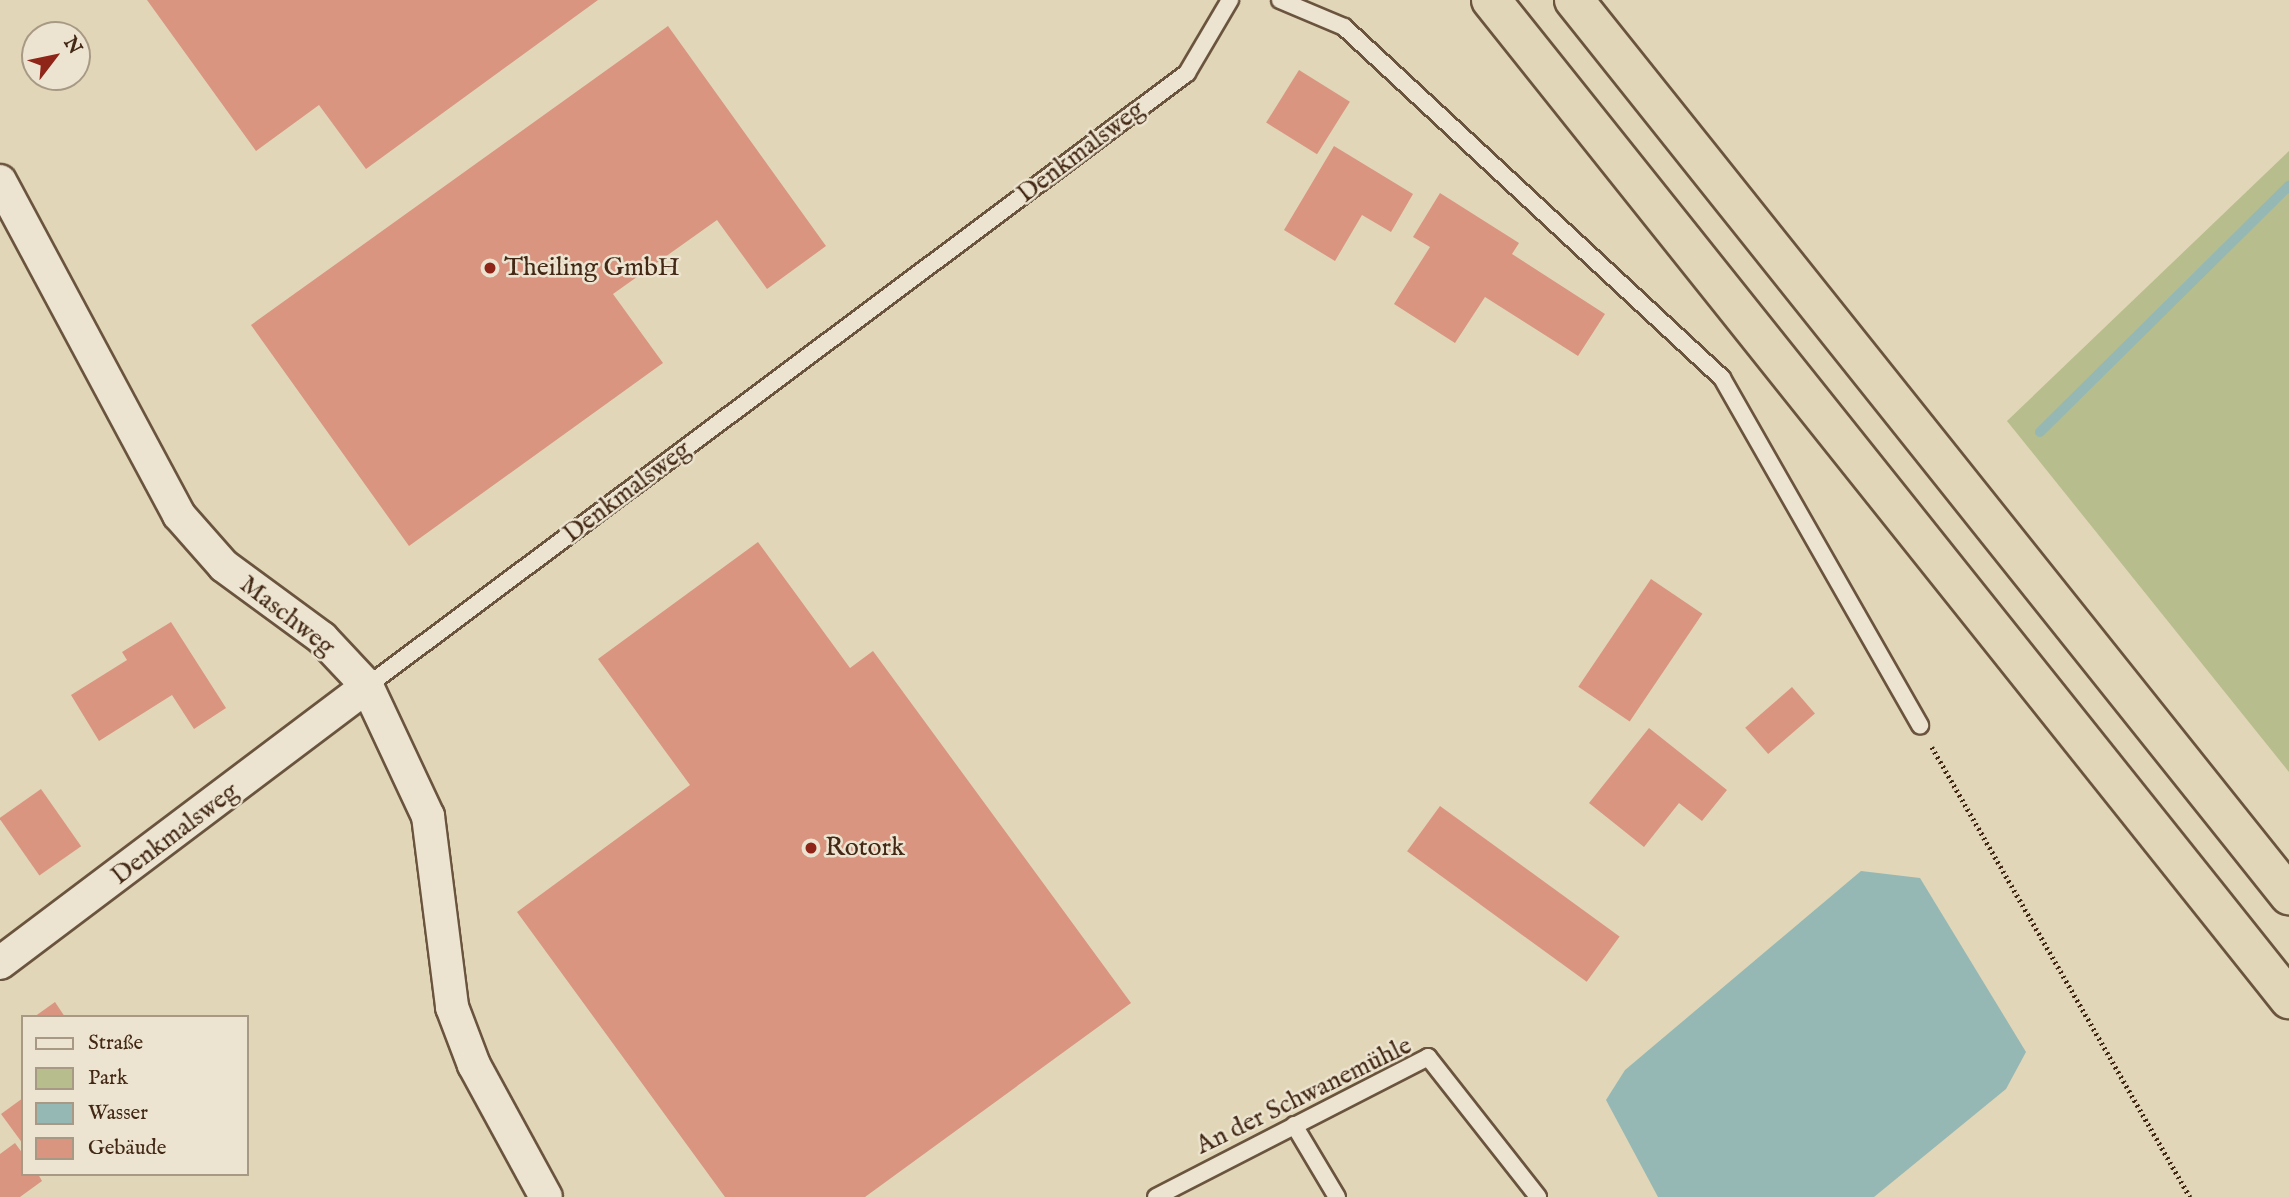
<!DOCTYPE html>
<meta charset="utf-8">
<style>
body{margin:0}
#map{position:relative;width:2289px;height:1197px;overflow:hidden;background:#e1d6b7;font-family:"IM FELL English",serif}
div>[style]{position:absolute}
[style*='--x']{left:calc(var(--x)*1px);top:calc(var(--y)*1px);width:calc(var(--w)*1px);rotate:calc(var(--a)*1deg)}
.green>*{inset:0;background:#b7bd8c}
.water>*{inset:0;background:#95b8b5}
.stream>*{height:10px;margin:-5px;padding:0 5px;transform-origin:5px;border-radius:5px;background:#95b8b5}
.building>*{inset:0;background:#da9580;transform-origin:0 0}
.path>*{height:4.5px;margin-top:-2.25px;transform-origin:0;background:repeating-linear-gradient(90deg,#432915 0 2px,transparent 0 5.5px)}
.roads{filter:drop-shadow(2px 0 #6a543e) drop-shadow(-2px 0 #6a543e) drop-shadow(0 2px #6a543e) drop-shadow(0 -2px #6a543e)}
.service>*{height:16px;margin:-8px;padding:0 8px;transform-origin:8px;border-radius:8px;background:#ece4d0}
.minor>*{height:32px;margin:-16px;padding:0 16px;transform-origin:16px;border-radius:16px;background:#ece4d0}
.motorway>*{height:38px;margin:-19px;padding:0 19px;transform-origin:19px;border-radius:19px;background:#e1d6b7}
.dots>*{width:19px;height:19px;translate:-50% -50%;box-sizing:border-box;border:4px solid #ece4d0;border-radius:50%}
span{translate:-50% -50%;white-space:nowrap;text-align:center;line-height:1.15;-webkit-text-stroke:5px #ece4d0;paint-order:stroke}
.street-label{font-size:26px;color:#432915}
.poi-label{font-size:26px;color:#432915}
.left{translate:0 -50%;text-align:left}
.legend{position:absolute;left:21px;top:1015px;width:228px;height:161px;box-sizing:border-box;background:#ece4d0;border:2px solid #a89985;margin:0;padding:9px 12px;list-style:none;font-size:21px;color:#432915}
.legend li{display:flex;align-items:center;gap:14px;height:35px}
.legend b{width:35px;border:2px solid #a89985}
.north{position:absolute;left:21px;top:21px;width:70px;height:70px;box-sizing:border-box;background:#ece4d0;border:2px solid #a89985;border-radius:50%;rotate:58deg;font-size:19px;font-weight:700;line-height:28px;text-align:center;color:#432915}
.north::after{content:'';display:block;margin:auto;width:24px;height:32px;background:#8f2418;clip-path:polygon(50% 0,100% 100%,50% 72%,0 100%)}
</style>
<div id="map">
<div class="green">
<i style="clip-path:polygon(2289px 151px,2289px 772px,2007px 421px)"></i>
</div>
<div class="water">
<i style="clip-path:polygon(1861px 871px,1920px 878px,2026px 1052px,2006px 1089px,1874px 1197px,1658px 1197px,1606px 1100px,1625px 1070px)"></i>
</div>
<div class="stream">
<i style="--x:2040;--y:432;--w:350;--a:-44.7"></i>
</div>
<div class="building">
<i style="clip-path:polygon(147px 0,598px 0,366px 169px,319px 105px,256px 151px)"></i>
<i style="clip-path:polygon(668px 26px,826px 246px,767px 289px,717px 220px,613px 294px,663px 363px,409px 546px,251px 325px)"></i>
<i style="left:1299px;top:70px;width:60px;height:62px;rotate:32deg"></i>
<i style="clip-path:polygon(1334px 146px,1413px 194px,1391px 232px,1362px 215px,1335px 261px,1284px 230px)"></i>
<i style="clip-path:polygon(1440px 193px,1519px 243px,1512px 254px,1605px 314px,1578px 356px,1485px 297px,1455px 343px,1394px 304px,1430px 247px,1413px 237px)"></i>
<i style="clip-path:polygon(758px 542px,850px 668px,873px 651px,1131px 1003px,865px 1197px,725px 1197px,517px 912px,690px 785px,598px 659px)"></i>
<i style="left:1651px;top:579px;width:62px;height:130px;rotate:34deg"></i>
<i style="clip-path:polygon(171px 622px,226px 708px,194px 729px,172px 695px,99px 741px,71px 695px,127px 660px,122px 652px)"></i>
<i style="left:1792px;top:687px;width:35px;height:62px;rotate:49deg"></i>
<i style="clip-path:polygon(1649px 728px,1727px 790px,1702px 821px,1679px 803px,1644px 847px,1589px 803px)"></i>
<i style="left:41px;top:789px;width:70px;height:51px;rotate:55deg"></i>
<i style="left:1440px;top:806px;width:222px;height:56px;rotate:36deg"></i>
<i style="clip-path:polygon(55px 1002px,65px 1017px,34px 1017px)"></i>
<i style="clip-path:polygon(23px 1098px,23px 1144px,1px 1114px)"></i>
<i style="clip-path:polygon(15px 1143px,23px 1154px,23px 1174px,38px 1174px,42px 1181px,20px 1197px,0 1197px,0 1154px)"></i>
</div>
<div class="path">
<i style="--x:1932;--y:747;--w:519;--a:60.17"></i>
</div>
<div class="roads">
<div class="service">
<i style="--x:1280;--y:0;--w:69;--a:22.9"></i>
<i style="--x:1344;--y:27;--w:516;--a:42.88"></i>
<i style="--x:1722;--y:378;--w:400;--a:60.3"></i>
<i style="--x:367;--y:686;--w:1024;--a:-36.78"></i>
<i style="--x:1187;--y:73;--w:85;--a:-59.5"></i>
<i style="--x:1294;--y:1125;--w:84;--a:59.2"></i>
<i style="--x:1156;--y:1197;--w:306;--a:-27.2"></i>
<i style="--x:1428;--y:1057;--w:178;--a:51.8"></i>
</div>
<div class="minor">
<i style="--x:0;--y:181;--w:379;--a:61.8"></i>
<i style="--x:179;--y:515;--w:68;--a:48.6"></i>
<i style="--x:224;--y:566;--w:122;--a:36.3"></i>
<i style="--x:322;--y:638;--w:66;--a:46.8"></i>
<i style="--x:367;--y:686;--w:144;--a:64.9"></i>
<i style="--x:428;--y:816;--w:193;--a:82.8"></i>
<i style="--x:452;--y:1007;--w:62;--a:69.2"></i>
<i style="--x:474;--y:1065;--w:150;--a:61.4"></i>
<i style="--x:0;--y:963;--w:460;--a:-37"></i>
</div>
<div class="motorway">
<i style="--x:1491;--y:0;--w:1279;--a:51.38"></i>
<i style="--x:1574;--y:0;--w:1146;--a:51.38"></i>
</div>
</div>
<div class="dots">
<i style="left:490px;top:268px;background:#8f2418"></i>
<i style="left:811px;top:848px;background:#8f2418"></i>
</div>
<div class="street-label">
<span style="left:1081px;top:152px;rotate:-37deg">Denkmalsweg</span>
<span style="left:627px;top:492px;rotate:-37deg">Denkmalsweg</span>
<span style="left:287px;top:616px;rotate:38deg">Maschweg</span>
<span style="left:175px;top:834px;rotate:-37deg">Denkmalsweg</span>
<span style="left:1304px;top:1096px;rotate:-26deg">An der Schwanemühle</span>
</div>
<div class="poi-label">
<span class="left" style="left:504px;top:268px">Theiling GmbH</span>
<span class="left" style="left:825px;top:848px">Rotork</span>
</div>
<ul class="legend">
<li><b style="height:9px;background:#ece4d0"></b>Straße</li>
<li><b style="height:19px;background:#b7bd8c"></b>Park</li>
<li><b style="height:19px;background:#95b8b5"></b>Wasser</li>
<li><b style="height:19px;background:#da9580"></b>Gebäude</li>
</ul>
<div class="north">N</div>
</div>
